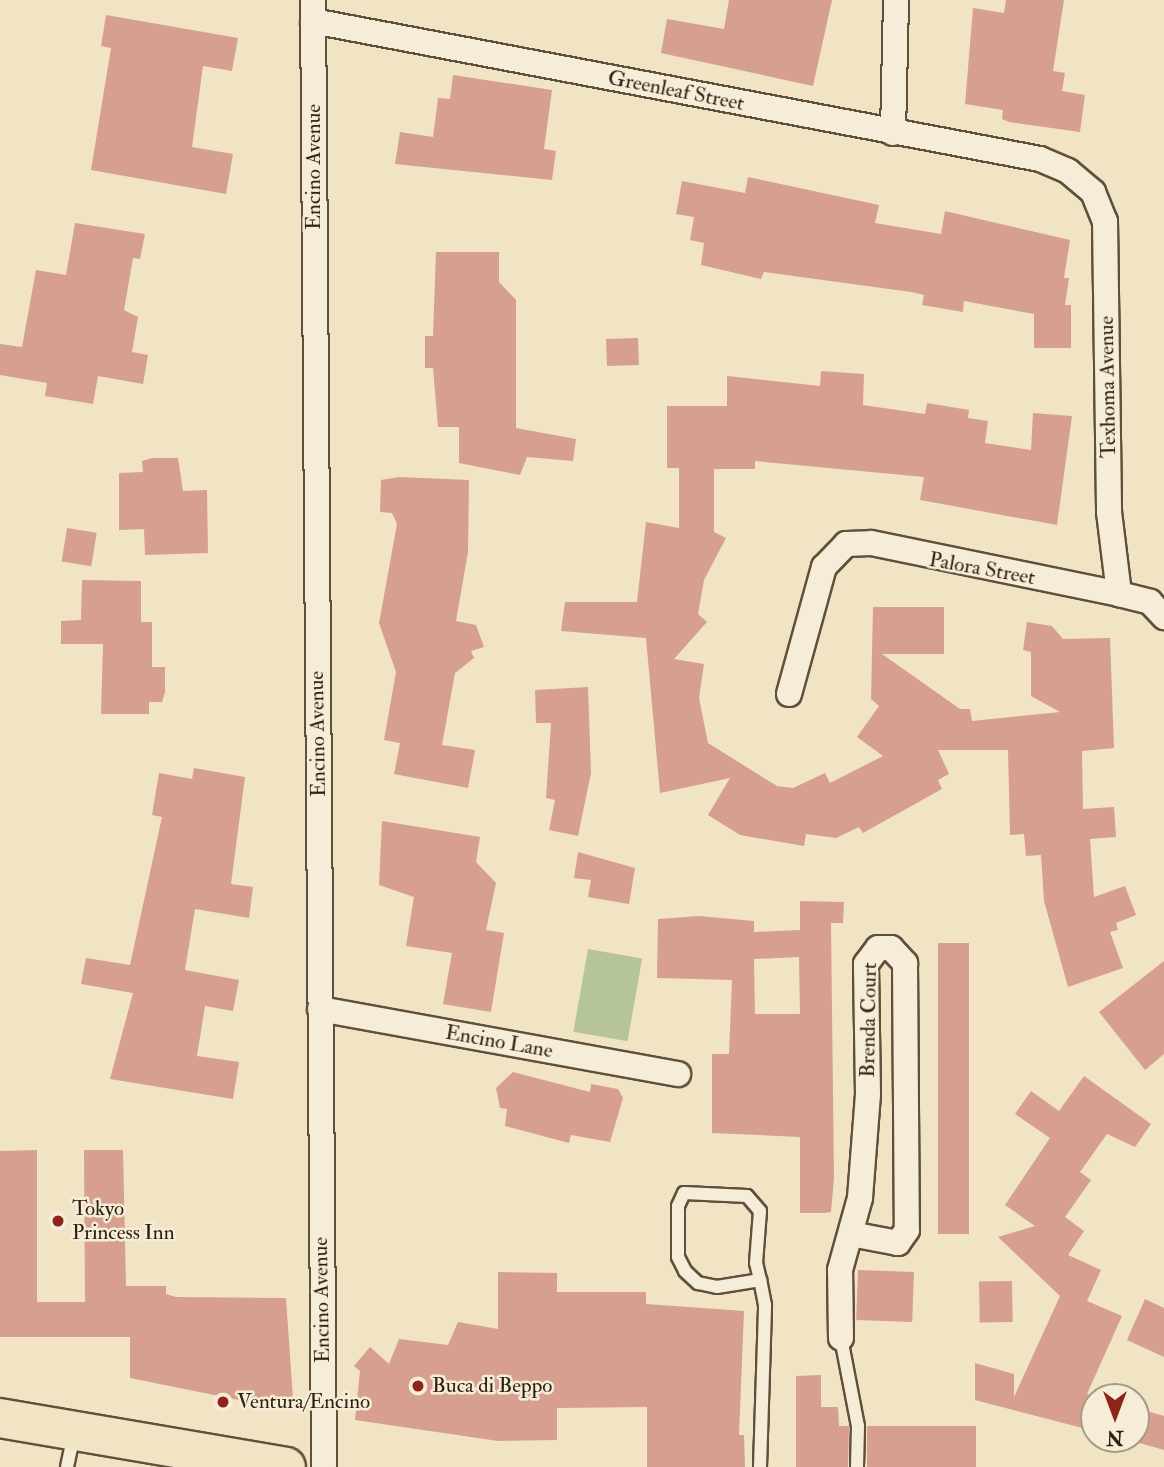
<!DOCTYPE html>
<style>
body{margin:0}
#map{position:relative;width:1164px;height:1467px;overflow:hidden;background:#f1e4c4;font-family:"IM FELL Double Pica",serif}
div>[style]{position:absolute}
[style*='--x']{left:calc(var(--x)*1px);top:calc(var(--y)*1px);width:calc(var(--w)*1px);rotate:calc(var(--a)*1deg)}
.green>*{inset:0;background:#b6c597;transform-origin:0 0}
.building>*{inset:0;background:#d69f90;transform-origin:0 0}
.roads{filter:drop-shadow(2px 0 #604f3b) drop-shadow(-2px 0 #604f3b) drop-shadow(0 2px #604f3b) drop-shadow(0 -2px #604f3b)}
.service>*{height:12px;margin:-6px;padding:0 6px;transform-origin:6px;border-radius:6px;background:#f6edd9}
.minor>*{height:24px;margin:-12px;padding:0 12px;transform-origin:12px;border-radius:12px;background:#f6edd9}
.primary>*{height:38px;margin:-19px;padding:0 19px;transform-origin:19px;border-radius:19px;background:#f1e4c4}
.dots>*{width:19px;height:19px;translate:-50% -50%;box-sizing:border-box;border:4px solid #f6edd9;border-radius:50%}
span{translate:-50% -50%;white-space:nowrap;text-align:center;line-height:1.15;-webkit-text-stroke:5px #f6edd9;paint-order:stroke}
.street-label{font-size:21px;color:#2f1d0d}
.poi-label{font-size:21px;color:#2f1d0d}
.left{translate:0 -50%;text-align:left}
.north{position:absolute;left:1080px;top:1383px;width:70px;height:70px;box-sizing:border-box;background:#f6edd9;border:2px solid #a69a87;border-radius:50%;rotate:180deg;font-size:19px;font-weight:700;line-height:28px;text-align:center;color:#2f1d0d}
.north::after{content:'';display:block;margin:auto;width:24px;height:32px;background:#8f2418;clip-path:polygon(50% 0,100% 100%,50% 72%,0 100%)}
</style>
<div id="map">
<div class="green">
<i style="left:588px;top:949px;width:55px;height:84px;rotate:10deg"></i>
</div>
<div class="building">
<i style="clip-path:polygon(729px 0,832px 0,813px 86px,661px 53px,667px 19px,724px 29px)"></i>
<i style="clip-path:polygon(1006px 0,1064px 0,1053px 71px,1065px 73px,1062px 91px,1085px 95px,1080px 132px,1009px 122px,1002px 119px,1003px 110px,965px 104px,973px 8px,1004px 13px)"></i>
<i style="clip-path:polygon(106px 15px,238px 38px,232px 71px,203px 66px,192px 147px,233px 154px,226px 194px,91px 170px,111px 48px,101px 46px)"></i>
<i style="clip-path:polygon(453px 75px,552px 90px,544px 149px,556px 151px,552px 180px,395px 164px,400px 132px,433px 137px,438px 98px,450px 99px)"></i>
<i style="clip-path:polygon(748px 177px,879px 205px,875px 223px,941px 234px,945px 211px,1070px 240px,1064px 278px,1069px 278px,1065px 305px,1071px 305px,1071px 348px,1034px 348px,1034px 314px,964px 301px,963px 312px,922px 305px,924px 295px,911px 292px,764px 272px,761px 279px,701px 265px,704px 243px,690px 240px,694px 217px,676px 214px,682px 181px,745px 193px)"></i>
<i style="clip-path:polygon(75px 223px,145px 234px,140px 259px,133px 258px,124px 310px,138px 317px,132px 352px,148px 355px,143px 384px,98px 376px,93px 404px,45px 396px,47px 383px,0 375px,0 344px,22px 347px,36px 270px,66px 275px)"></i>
<i style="clip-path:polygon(436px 252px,499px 252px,499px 282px,516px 300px,516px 428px,576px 439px,573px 461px,527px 457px,520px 475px,459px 463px,459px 427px,438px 427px,433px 368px,425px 368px,425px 336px,433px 336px)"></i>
<i style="left:638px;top:338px;width:27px;height:32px;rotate:88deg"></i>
<i style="clip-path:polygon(821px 371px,864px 374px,863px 405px,925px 414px,927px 403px,969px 410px,968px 418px,988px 421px,985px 443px,1031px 450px,1033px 413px,1072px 416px,1057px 525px,920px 500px,924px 477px,755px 461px,755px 469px,714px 469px,714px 532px,726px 538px,704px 580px,698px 614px,707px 622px,674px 659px,704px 664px,699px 698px,708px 743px,777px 786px,793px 788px,825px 773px,830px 783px,883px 756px,857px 737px,879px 706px,871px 699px,873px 607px,944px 607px,944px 654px,882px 654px,960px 709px,970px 709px,972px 721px,1060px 712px,1031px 696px,1031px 652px,1023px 650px,1027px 622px,1052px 626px,1063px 639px,1110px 638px,1114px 748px,1082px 751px,1083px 809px,1114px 807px,1116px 837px,1090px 839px,1094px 897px,1125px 886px,1136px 915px,1116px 923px,1118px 930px,1110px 932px,1123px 968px,1068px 987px,1044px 901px,1041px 855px,1026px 856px,1024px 834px,1010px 835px,1008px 750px,938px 750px,949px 774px,938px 780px,942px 789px,863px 833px,859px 827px,836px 838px,806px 834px,804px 846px,740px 835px,708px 815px,730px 778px,660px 793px,646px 638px,561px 631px,565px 602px,637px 602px,646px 522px,679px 528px,679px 468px,667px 468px,667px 406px,727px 406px,727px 376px,820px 386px)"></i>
<i style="clip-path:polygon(178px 458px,183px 491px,207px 490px,208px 553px,145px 555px,144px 529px,119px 530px,119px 473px,143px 472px,142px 461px,152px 458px)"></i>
<i style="clip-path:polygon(399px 477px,469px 480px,468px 552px,456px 621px,476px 625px,484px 647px,471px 651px,474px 658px,455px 673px,442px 745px,475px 750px,468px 788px,394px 774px,400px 743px,384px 740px,396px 672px,379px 623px,397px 524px,392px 513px,380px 512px,381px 480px)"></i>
<i style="left:67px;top:528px;width:30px;height:34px;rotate:9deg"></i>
<i style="clip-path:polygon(82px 580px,141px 581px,141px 622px,152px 622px,152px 667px,165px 667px,165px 692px,162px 702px,149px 702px,149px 714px,101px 714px,103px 644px,61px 644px,61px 621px,81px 620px)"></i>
<i style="clip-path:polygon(588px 687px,591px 773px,578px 836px,549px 830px,555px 800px,546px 798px,551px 723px,536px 723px,535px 690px)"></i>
<i style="clip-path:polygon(194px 768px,245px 777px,231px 884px,253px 887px,249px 918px,195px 909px,185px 970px,239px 980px,233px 1011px,205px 1006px,197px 1056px,239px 1062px,233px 1099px,110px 1079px,133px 993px,81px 984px,86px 958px,130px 965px,162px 817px,152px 815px,159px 773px,192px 779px)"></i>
<i style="clip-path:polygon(382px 821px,480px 837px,476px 862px,496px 883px,486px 930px,504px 933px,491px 1012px,443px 1004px,452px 953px,406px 946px,414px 897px,379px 885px)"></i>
<i style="clip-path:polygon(578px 852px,635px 868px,629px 904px,588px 897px,591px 880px,574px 878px)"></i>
<i style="clip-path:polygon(evenodd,800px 901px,844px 902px,843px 923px,831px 923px,834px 1178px,831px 1212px,824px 1213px,800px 1213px,800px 1137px,712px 1133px,712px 1054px,729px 1054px,732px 980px,657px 978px,658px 919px,699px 916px,754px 921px,754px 932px,800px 930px,800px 901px,799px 957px,800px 1014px,755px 1014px,754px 959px,799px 957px)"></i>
<i style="left:938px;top:943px;width:31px;height:291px"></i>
<i style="clip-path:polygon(1164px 961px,1164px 1054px,1145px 1070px,1099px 1012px)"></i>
<i style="clip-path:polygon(513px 1072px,590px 1092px,591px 1084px,618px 1089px,623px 1098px,610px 1142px,571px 1135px,569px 1143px,505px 1126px,507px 1109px,500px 1108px,496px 1088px)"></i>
<i style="clip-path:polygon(1084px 1076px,1151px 1124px,1135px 1147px,1107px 1134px,1080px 1172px,1091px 1180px,1065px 1217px,1084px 1231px,1068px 1255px,1101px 1270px,1087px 1301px,1122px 1316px,1087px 1394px,1094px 1396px,1094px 1431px,975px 1400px,975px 1363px,1014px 1374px,1014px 1397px,1060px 1296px,998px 1237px,1035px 1226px,1005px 1205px,1050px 1138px,1015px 1114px,1031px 1091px,1059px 1111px)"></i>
<i style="clip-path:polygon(37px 1150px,37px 1302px,85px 1302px,84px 1150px,123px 1150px,126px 1286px,166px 1286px,166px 1294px,176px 1297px,286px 1298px,293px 1399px,278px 1408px,130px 1378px,130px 1337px,0 1337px,0 1151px)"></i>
<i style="left:858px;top:1270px;width:56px;height:50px;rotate:2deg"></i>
<i style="clip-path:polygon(498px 1272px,557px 1273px,557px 1292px,646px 1292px,646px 1304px,744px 1311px,739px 1435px,744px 1435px,745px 1467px,647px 1467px,647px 1407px,557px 1408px,557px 1440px,498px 1441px,355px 1420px,360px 1371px,354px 1366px,370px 1347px,389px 1364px,399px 1339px,448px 1345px,458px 1322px,498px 1329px)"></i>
<i style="left:1012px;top:1281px;width:41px;height:33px;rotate:89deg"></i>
<i style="clip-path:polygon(1145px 1299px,1164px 1308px,1164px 1357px,1127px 1340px)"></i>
<i style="clip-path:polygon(821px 1375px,821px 1407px,838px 1407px,839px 1426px,849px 1426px,848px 1467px,796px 1467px,796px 1376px)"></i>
<i style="clip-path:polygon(1136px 1408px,1164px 1416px,1164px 1450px,1136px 1442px)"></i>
<i style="left:867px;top:1426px;width:109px;height:41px"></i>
</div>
<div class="roads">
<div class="service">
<i style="--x:841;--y:1338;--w:90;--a:79.1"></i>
<i style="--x:858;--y:1426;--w:41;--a:91.4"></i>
<i style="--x:67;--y:1467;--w:33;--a:-78"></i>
<i style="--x:760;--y:1467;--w:162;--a:-88.2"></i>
<i style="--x:765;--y:1305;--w:25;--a:-101"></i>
<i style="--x:760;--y:1280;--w:17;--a:-103"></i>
<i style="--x:756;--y:1263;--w:52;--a:-85.6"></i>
<i style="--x:760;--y:1211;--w:20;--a:-131"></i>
<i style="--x:747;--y:1196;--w:63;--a:-177.3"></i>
<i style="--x:684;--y:1193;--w:14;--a:115"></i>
<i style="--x:678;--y:1206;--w:51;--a:90"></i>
<i style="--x:678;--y:1257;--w:16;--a:63"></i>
<i style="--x:685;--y:1271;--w:18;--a:43"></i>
<i style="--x:698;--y:1283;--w:19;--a:12"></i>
<i style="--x:717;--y:1287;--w:44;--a:-9.2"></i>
</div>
<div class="minor">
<i style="--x:313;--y:0;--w:1467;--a:89.57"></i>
<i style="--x:313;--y:21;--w:740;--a:10.75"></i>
<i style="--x:1040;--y:159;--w:30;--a:23"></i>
<i style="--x:1068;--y:171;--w:33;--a:40"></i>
<i style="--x:1093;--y:192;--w:31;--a:68"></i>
<i style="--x:1105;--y:221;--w:291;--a:89.2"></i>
<i style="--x:1109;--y:512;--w:83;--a:83"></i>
<i style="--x:1119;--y:594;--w:32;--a:14"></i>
<i style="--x:1150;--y:602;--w:21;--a:47"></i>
<i style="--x:893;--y:133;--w:133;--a:-88.7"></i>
<i style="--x:789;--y:694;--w:132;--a:-74.6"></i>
<i style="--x:824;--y:567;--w:32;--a:-46"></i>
<i style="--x:846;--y:544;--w:25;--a:-2"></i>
<i style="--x:871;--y:543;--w:253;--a:11.6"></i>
<i style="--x:320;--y:1009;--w:364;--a:10.3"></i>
<i style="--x:841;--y:1338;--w:68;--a:-90.8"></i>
<i style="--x:840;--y:1270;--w:75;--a:-74.5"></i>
<i style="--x:860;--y:1198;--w:104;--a:-85.6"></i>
<i style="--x:868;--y:1094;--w:130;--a:-90.9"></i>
<i style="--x:866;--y:964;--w:20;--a:-53"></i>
<i style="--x:878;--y:948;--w:13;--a:0"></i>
<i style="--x:891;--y:948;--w:21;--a:47"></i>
<i style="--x:905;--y:963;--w:267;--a:89.6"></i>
<i style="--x:907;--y:1230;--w:16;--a:125"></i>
<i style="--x:898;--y:1243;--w:48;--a:-169.2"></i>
</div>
<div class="primary">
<i style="--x:0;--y:1418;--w:290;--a:9.7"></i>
</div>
</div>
<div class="dots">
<i style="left:58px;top:1221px;background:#8f2418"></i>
<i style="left:418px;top:1386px;background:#8f2418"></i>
<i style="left:223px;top:1402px;background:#8f2418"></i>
</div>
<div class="street-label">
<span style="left:676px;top:91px;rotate:11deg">Greenleaf Street</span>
<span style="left:314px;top:167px;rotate:-90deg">Encino Avenue</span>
<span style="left:1108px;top:387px;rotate:-91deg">Texhoma Avenue</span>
<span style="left:982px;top:569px;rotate:10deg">Palora Street</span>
<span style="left:318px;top:734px;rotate:-91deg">Encino Avenue</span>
<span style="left:869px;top:1020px;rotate:-89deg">Brenda Court</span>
<span style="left:499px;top:1042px;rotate:10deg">Encino Lane</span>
<span style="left:322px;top:1300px;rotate:-91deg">Encino Avenue</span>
</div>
<div class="poi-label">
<span class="left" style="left:72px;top:1221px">Tokyo<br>Princess Inn</span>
<span class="left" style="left:432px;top:1386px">Buca di Beppo</span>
<span class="left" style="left:237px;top:1402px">Ventura/Encino</span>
</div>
<div class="north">N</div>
</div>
